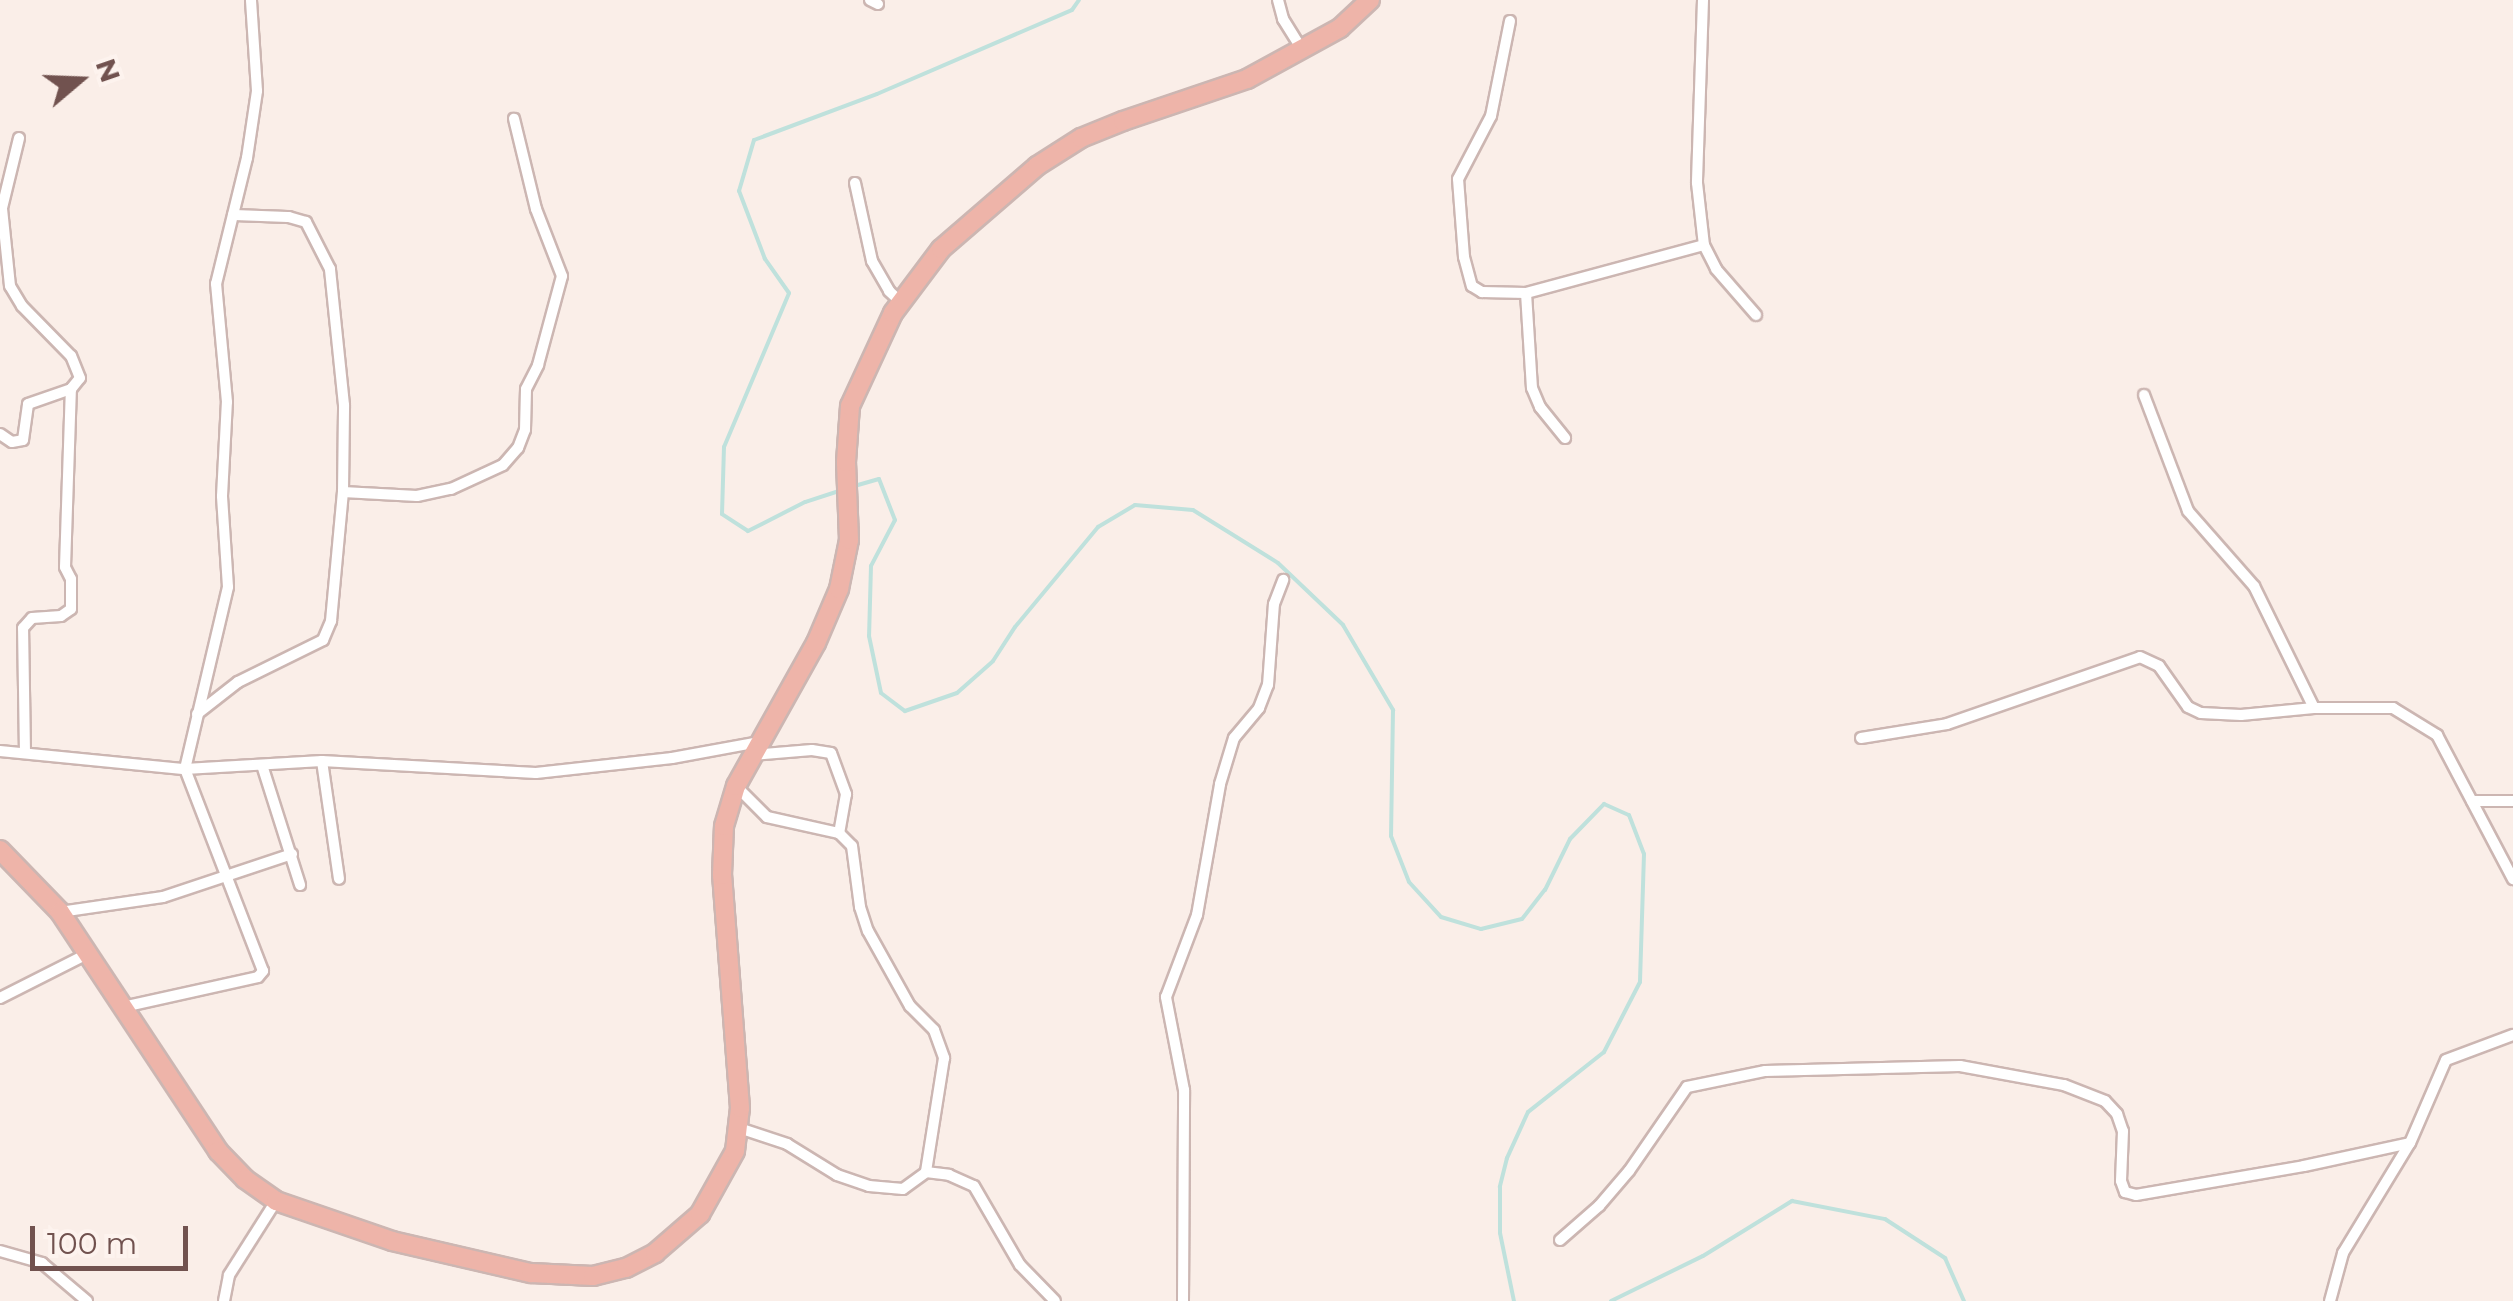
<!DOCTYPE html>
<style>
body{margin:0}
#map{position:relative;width:2513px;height:1301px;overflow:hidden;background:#faeee8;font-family:Montserrat,sans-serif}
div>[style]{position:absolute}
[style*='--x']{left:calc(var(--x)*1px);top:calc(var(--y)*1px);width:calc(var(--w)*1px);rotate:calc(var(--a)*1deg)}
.stream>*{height:4px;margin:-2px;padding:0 2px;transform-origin:2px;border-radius:2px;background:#bfe1dc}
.roads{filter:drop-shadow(2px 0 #ccb6b2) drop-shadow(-2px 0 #ccb6b2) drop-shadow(0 2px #ccb6b2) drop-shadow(0 -2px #ccb6b2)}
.minor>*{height:10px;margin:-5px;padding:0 5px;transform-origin:5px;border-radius:5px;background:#fff}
.trunk>*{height:18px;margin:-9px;padding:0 9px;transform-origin:9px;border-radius:9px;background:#eeb4a9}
span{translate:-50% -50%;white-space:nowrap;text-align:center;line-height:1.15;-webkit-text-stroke:10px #fdf3ee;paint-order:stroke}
.north{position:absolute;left:30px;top:30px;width:100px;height:100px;-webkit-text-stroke:8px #fdf3ee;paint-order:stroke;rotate:71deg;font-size:28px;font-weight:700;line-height:40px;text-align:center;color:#71524f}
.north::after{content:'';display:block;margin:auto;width:35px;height:45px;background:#71524f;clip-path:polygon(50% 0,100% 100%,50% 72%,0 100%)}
.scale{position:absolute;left:30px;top:1226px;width:158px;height:45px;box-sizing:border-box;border:5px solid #71524f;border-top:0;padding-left:12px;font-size:30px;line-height:35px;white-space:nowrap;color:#71524f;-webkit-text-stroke:8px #fdf3ee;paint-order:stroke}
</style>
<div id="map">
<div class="stream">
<i style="--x:851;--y:487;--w:29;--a:-16"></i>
<i style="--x:879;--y:479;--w:44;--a:68.7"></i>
<i style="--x:895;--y:520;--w:52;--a:117.6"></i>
<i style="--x:871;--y:566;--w:70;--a:91.6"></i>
<i style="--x:869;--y:636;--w:58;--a:78.1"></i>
<i style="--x:881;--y:693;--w:30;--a:37"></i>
<i style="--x:905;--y:711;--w:55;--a:-19.1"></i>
<i style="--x:957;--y:693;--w:48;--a:-41.6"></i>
<i style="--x:993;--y:661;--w:40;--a:-57.1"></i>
<i style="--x:1015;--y:627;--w:130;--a:-50.3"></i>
<i style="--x:1098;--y:527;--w:43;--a:-30.7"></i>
<i style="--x:1135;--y:505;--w:58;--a:4.9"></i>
<i style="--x:1193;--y:510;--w:100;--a:31.9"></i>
<i style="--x:1278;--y:563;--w:90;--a:43.6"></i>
<i style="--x:1343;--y:625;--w:99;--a:59.5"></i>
<i style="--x:1393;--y:710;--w:126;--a:90.9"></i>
<i style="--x:1391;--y:836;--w:49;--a:68.6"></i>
<i style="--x:1409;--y:882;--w:47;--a:47.6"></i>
<i style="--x:1441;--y:917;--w:42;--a:16.7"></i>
<i style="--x:1481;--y:929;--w:42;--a:-13.7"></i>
<i style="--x:1522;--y:919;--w:37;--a:-52"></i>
<i style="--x:1545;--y:890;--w:57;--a:-63.9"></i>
<i style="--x:1570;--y:839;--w:49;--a:-45.8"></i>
<i style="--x:1604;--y:804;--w:27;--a:24"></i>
<i style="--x:1629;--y:815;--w:42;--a:69"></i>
<i style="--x:1644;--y:854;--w:128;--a:91.8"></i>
<i style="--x:1640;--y:982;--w:79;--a:117.2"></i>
<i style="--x:1604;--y:1052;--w:97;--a:141.7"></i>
<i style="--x:1528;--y:1112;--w:51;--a:114.5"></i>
<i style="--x:1507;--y:1158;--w:30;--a:104"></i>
<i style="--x:1500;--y:1187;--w:46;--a:90"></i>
<i style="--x:1500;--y:1233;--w:69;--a:78.4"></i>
<i style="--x:842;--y:490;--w:39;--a:162"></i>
<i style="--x:805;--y:502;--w:64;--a:153"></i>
<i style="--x:748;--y:531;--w:31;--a:-147"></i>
<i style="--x:722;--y:514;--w:67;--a:-88.3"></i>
<i style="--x:724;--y:447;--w:167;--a:-67.1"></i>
<i style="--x:789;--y:293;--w:42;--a:-125.2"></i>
<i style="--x:765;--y:259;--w:73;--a:-110.9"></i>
<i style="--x:739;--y:191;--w:53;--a:-73.6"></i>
<i style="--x:754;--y:140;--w:131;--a:-20.5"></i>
<i style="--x:877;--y:94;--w:212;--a:-23.3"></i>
<i style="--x:1072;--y:10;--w:12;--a:-55"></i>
<i style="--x:1611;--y:1301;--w:102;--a:-26.1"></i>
<i style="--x:1703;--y:1256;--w:105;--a:-31.7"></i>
<i style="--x:1792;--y:1201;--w:95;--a:11"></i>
<i style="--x:1885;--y:1219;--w:72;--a:33"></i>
<i style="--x:1945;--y:1258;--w:47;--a:66.2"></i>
</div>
<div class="roads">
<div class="minor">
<i style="--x:870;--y:0;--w:9;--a:27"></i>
<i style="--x:1278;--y:0;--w:20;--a:75"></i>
<i style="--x:1283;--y:19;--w:36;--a:58"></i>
<i style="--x:1703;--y:0;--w:183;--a:91.9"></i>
<i style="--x:1697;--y:183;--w:62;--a:83.6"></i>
<i style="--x:1704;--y:245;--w:27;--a:63"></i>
<i style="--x:1716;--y:269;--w:61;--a:49"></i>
<i style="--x:1510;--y:21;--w:97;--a:101.3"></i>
<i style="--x:1491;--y:116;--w:71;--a:117.6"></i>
<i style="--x:1458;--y:179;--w:78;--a:85.6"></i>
<i style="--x:1464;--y:257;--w:30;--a:75"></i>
<i style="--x:1472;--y:286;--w:12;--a:31"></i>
<i style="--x:1482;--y:292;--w:44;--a:1.3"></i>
<i style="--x:1526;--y:293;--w:184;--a:-15.1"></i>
<i style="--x:855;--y:183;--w:80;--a:77.7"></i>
<i style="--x:872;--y:261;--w:34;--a:60"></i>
<i style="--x:889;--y:291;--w:16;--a:43"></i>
<i style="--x:1526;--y:293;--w:95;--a:86.4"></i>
<i style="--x:1532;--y:388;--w:21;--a:67"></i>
<i style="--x:1540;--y:407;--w:40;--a:51"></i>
<i style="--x:2144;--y:395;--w:124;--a:69.2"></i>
<i style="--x:2188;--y:511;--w:100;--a:48.7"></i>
<i style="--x:2254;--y:586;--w:136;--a:63.8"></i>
<i style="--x:2314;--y:708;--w:79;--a:0"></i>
<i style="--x:2393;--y:708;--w:52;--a:31.5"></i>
<i style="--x:2437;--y:735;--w:163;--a:62.2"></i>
<i style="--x:0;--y:434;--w:14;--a:34"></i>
<i style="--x:12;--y:442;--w:11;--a:-10"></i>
<i style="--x:23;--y:440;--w:36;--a:-82"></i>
<i style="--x:28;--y:404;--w:46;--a:-19.2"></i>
<i style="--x:71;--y:389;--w:14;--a:-51"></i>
<i style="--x:80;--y:378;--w:24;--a:-112"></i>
<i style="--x:71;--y:356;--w:70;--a:-134.4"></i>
<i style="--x:22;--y:306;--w:23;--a:-121"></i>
<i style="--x:10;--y:286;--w:78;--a:-95.9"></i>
<i style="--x:2;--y:208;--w:72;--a:-76.3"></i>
<i style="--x:343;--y:492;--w:74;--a:3.1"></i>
<i style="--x:417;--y:496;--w:35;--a:-12"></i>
<i style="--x:451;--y:489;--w:57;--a:-24.8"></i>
<i style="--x:503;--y:465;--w:23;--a:-49"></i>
<i style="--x:518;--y:448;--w:19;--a:-69"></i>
<i style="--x:525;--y:430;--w:41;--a:-88.6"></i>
<i style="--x:526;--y:389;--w:27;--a:-63"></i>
<i style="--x:538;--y:365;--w:92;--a:-74.9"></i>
<i style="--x:562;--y:276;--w:72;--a:-111.2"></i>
<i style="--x:536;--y:209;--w:93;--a:-103.7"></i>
<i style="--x:197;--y:714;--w:52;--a:-38"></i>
<i style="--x:238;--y:682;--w:95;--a:-26.3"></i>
<i style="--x:323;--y:640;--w:21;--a:-67"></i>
<i style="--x:331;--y:621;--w:130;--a:-84.7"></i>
<i style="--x:343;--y:492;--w:87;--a:-89.3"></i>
<i style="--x:344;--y:405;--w:137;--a:-95.9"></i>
<i style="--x:330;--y:269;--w:53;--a:-117.1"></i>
<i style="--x:306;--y:222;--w:18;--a:-164"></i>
<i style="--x:289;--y:217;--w:56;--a:-178"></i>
<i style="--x:1861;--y:738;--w:87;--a:-9.2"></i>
<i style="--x:1947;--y:724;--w:204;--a:-19.1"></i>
<i style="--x:2140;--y:657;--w:21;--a:25"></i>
<i style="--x:2159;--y:666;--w:50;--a:54.7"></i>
<i style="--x:2188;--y:707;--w:14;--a:25"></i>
<i style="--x:2201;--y:713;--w:40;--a:2.9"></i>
<i style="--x:2241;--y:715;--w:73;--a:-5.5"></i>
<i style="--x:0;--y:751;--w:186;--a:5.6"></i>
<i style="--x:185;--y:769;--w:137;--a:-3.3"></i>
<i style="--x:322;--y:761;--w:214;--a:3.2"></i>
<i style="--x:536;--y:773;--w:137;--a:-6.3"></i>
<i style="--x:672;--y:758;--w:88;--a:-10.4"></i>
<i style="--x:25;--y:753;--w:125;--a:-90.9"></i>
<i style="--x:23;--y:628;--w:13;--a:-48"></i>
<i style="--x:32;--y:618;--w:29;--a:-4"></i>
<i style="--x:61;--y:616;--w:12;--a:-35"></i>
<i style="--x:71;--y:609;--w:30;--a:-90"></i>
<i style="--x:71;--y:579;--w:13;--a:-117"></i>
<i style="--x:65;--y:567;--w:178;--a:-88.1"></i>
<i style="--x:752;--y:755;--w:60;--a:-4.8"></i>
<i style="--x:812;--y:750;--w:19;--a:9"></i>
<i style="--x:831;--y:753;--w:44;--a:69.9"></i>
<i style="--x:846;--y:794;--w:40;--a:100"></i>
<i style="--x:322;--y:761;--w:119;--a:81.8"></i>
<i style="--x:262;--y:765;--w:126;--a:72.4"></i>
<i style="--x:736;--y:786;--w:44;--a:45"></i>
<i style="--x:767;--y:817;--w:74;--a:12.5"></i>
<i style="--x:839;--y:833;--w:18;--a:45"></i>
<i style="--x:852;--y:846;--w:62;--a:82.5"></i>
<i style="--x:860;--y:907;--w:25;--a:72"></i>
<i style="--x:868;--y:931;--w:86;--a:60.8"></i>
<i style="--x:910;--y:1006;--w:34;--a:45"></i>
<i style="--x:934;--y:1030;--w:30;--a:70"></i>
<i style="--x:944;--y:1058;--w:115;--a:99"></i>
<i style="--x:926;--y:1172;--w:23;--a:7"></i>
<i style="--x:949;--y:1175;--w:27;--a:24"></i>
<i style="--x:974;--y:1186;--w:91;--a:59.8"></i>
<i style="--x:1020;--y:1265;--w:50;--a:45.8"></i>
<i style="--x:2472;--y:801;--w:41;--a:0"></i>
<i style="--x:60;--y:912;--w:104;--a:-8.3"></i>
<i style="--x:163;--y:897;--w:136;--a:-18.4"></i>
<i style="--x:0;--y:998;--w:97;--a:-26.8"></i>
<i style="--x:123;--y:1007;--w:138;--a:-12.5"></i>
<i style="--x:258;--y:977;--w:8;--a:-50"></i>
<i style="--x:263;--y:971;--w:217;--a:-111.1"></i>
<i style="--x:185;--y:769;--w:187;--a:-76.7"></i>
<i style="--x:228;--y:587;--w:91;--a:-93.8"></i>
<i style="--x:222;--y:496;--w:94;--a:-87"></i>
<i style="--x:227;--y:402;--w:119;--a:-95.3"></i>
<i style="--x:216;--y:284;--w:130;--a:-76.2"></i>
<i style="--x:247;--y:158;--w:68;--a:-81.5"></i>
<i style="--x:257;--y:91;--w:91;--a:-93.8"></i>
<i style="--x:739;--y:1128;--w:51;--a:18.4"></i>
<i style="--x:787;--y:1144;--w:59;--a:31.8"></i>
<i style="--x:837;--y:1175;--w:34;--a:19"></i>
<i style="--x:869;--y:1186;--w:34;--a:5"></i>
<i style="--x:903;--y:1189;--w:29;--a:-36"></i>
<i style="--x:1560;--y:1240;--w:52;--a:-41.1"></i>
<i style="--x:1599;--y:1206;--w:46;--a:-49.4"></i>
<i style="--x:1629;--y:1171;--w:102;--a:-55.4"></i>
<i style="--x:1687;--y:1087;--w:80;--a:-11.6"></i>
<i style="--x:1765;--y:1071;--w:195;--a:-1.5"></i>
<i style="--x:1960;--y:1066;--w:106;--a:10.4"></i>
<i style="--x:2064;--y:1085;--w:44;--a:21.3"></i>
<i style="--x:2105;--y:1101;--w:18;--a:47"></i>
<i style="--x:2117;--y:1114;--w:18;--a:71"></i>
<i style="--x:2123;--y:1131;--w:50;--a:92.3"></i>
<i style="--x:2121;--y:1181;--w:12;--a:70"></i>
<i style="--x:2125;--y:1192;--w:11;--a:15"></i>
<i style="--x:2136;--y:1195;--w:170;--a:-9.8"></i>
<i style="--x:2304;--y:1166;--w:108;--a:-12.2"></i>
<i style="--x:0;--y:1251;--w:44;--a:15.9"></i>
<i style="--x:42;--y:1263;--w:59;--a:40.2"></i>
<i style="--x:224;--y:1301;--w:26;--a:-79"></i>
<i style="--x:229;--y:1275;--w:88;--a:-57.6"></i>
<i style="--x:1183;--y:1301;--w:211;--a:-89.7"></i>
<i style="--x:1184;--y:1090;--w:95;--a:-101"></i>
<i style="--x:1166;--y:997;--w:88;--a:-69.3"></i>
<i style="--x:1197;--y:915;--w:133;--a:-80"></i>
<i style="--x:1220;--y:784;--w:48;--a:-73.1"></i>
<i style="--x:1234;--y:738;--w:39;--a:-50"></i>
<i style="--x:1259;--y:708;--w:25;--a:-69"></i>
<i style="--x:1268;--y:685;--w:81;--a:-85.8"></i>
<i style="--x:1274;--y:604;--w:26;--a:-69"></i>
<i style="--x:2330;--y:1301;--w:50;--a:-74.8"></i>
<i style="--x:2343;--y:1253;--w:129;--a:-58.7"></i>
<i style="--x:2410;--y:1143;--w:90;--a:-66.6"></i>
<i style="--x:2446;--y:1060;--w:72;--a:-20.5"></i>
</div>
<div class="trunk">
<i style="--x:0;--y:850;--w:86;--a:45.9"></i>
<i style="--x:60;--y:912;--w:287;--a:56.5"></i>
<i style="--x:218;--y:1151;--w:39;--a:46"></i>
<i style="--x:245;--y:1179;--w:38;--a:35"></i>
<i style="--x:276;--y:1201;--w:123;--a:19"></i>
<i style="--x:392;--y:1241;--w:143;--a:13"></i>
<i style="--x:531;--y:1273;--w:62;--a:2.8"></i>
<i style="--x:593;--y:1276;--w:34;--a:-14"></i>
<i style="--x:626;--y:1268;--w:33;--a:-27"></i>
<i style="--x:655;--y:1253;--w:60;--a:-40.9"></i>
<i style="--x:700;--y:1214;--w:72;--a:-60.9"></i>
<i style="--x:735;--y:1151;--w:43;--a:-83.4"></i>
<i style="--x:740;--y:1108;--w:234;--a:-94.4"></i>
<i style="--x:722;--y:875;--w:49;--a:-87.7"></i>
<i style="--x:724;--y:826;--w:42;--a:-73.3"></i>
<i style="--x:736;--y:786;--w:164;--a:-60.8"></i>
<i style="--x:816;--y:643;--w:59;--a:-66.9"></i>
<i style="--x:839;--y:589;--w:50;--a:-78.5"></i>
<i style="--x:849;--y:540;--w:78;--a:-92.2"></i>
<i style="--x:846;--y:462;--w:56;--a:-85.9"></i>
<i style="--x:850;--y:406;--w:102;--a:-65.2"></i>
<i style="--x:893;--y:313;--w:80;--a:-53.1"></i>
<i style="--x:941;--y:249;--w:127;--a:-40.8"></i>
<i style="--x:1037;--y:166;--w:52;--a:-32.5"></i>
<i style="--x:1081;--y:138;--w:45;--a:-22"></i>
<i style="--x:1123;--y:121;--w:131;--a:-18.7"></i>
<i style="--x:1247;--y:79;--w:106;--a:-28.7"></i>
<i style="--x:1340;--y:28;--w:41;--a:-43"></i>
</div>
</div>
<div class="north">N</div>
<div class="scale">100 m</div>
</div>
